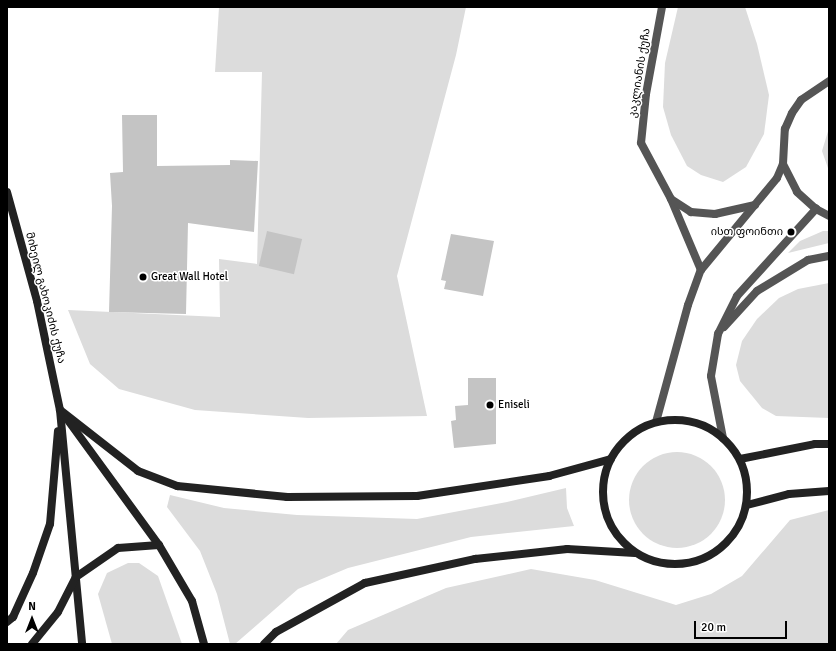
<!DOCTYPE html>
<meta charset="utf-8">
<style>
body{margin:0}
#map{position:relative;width:836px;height:651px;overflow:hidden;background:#fff;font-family:Signika,"Noto Sans Georgian",sans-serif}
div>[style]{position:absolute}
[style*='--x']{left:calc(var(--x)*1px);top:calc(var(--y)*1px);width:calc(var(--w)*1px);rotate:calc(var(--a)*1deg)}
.green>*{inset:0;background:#dcdcdc}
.round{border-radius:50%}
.building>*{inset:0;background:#c4c4c4;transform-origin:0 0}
.minor>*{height:8px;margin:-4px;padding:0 4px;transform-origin:4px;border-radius:4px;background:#555}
.secondary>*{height:8px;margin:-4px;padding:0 4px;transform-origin:4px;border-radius:4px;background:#222}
.secondary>.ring{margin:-4px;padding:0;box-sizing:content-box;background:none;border:8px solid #222;border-radius:50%}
.dots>*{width:11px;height:11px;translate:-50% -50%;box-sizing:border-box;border:2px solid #fff;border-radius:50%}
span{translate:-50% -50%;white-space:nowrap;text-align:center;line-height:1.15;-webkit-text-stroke:3px #fff;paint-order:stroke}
.street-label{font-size:11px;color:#000}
.poi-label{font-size:11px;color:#000}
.right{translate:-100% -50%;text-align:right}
.left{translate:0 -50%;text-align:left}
.frame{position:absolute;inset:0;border:8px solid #000;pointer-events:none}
.north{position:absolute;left:12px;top:599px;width:40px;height:40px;-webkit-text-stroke:3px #fff;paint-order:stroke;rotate:0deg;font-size:11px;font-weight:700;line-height:16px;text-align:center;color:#000}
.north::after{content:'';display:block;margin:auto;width:14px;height:18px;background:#000;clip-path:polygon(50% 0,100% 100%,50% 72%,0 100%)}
.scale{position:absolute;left:694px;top:621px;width:93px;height:18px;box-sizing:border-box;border:2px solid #000;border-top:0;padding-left:5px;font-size:12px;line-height:14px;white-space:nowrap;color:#000;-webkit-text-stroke:3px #fff;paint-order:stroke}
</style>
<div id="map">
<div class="green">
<i style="clip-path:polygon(219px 7px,466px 7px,456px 55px,397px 276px,427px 416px,308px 418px,195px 410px,119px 389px,90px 364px,68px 310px,220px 317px,219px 259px,257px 264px,262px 72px,215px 72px)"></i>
<i style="clip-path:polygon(678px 7px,745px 7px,757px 44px,769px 95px,764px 134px,746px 167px,723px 182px,701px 175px,687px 166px,671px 135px,663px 107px,665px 63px)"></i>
<i style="clip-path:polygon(829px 128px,829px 171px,822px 151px)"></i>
<i style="clip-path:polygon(823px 231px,829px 231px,829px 243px,788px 253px,800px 241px)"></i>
<i style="clip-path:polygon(829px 283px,829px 418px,776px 416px,762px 408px,740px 381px,736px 365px,742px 341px,757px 319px,779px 298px,798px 289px)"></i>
<i class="round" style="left:629px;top:452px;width:96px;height:96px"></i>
<i style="clip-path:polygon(566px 488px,567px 508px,574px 526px,471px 537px,348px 568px,298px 589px,235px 644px,230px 644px,217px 594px,200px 551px,167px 507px,170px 495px,224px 508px,297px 515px,417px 519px,507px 502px)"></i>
<i style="clip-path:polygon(829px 510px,829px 644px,336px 644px,348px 630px,446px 588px,531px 569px,595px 580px,676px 605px,711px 594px,742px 576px,790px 520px)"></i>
<i style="clip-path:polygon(128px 563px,139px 563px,158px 576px,182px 644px,112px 644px,98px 594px,107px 573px)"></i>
</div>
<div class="building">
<i style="clip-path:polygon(122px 115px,157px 115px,157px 166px,230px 165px,230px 160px,258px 161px,254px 232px,188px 223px,186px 314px,109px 312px,112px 206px,110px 173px,123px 172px)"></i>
<i style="left:267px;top:231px;width:36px;height:36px;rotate:13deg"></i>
<i style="clip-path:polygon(451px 234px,494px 241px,483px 296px,444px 289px,446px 281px,441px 280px)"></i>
<i style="clip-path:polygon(468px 378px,496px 378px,496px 444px,454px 448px,451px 421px,456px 420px,455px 406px,468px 405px)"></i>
</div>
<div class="minor">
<i style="--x:662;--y:7;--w:88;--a:100.4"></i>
<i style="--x:646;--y:94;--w:49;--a:95.8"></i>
<i style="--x:641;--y:143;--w:64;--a:61.8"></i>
<i style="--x:671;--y:199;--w:77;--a:67.1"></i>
<i style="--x:783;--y:164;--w:31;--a:63"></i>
<i style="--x:797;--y:192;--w:25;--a:42"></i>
<i style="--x:816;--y:209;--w:15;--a:28"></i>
<i style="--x:671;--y:199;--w:24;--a:33"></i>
<i style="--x:691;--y:212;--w:24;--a:5"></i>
<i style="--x:715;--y:214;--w:41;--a:-12.7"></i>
<i style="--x:724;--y:327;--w:49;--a:-47.5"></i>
<i style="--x:757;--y:291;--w:60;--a:-31.3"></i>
<i style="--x:808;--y:260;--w:21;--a:-11"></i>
<i style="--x:656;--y:422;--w:121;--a:-74.7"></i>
<i style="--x:688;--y:305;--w:37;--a:-70"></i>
<i style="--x:701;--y:270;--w:119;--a:-50.4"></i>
<i style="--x:777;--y:178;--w:15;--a:-67"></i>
<i style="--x:783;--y:164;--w:35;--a:-87"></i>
<i style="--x:785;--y:129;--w:17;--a:-66"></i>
<i style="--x:792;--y:113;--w:16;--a:-55"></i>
<i style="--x:801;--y:100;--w:34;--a:-34"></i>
<i style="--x:723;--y:438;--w:63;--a:-101"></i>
<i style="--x:711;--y:376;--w:43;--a:-80.5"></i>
<i style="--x:718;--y:334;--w:42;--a:-63.4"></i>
<i style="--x:737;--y:296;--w:118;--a:-47.8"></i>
</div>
<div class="secondary">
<i style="--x:7;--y:192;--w:113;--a:74.6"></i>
<i style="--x:37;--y:301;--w:111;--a:78.1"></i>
<i style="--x:60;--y:410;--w:235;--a:84.6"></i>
<i style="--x:60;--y:410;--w:99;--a:38"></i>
<i style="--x:138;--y:471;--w:42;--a:21"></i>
<i style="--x:177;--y:486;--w:111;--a:5.7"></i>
<i style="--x:287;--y:497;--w:130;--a:-0.4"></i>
<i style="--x:417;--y:496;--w:134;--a:-8.6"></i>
<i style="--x:549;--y:476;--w:64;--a:-15.3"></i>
<i style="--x:67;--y:419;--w:156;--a:53.9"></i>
<i style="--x:159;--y:545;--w:65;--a:59.5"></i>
<i style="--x:192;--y:601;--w:45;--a:74.4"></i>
<i class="ring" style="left:603px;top:420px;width:136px;height:136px"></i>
<i style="--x:740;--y:459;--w:76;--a:-11.3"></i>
<i style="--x:815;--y:444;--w:14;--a:0"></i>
<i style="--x:747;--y:505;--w:43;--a:-14.7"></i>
<i style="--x:789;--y:494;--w:40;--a:-4.3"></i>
<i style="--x:7;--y:622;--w:8;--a:-40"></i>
<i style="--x:13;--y:617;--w:48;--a:-65.6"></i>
<i style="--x:33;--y:573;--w:52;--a:-70.9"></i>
<i style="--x:50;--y:524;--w:93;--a:-85.1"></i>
<i style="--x:32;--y:644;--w:41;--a:-50.9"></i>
<i style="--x:58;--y:612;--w:39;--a:-63"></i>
<i style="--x:76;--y:577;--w:51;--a:-34.6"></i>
<i style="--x:118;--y:548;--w:41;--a:-4.2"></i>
<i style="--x:264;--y:644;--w:17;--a:-45"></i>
<i style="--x:276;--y:632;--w:102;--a:-28.8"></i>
<i style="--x:365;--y:583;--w:113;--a:-12.3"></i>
<i style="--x:475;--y:559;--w:93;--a:-6.2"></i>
<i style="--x:567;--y:549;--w:68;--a:3.4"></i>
</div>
<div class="dots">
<i style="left:791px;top:232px;background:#000"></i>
<i style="left:143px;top:277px;background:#000"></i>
<i style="left:490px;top:405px;background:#000"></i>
</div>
<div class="street-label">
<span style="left:640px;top:73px;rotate:-81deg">კაკლიანის ქუჩა</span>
<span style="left:45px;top:298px;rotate:76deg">მიხეილ გახოკიძის ქუჩა</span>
</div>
<div class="poi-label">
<span class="right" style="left:783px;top:232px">ისთ ფოინთი</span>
<span class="left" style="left:151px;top:277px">Great Wall Hotel</span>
<span class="left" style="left:498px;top:405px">Eniseli</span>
</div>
<div class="frame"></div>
<div class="north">N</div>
<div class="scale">20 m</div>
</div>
